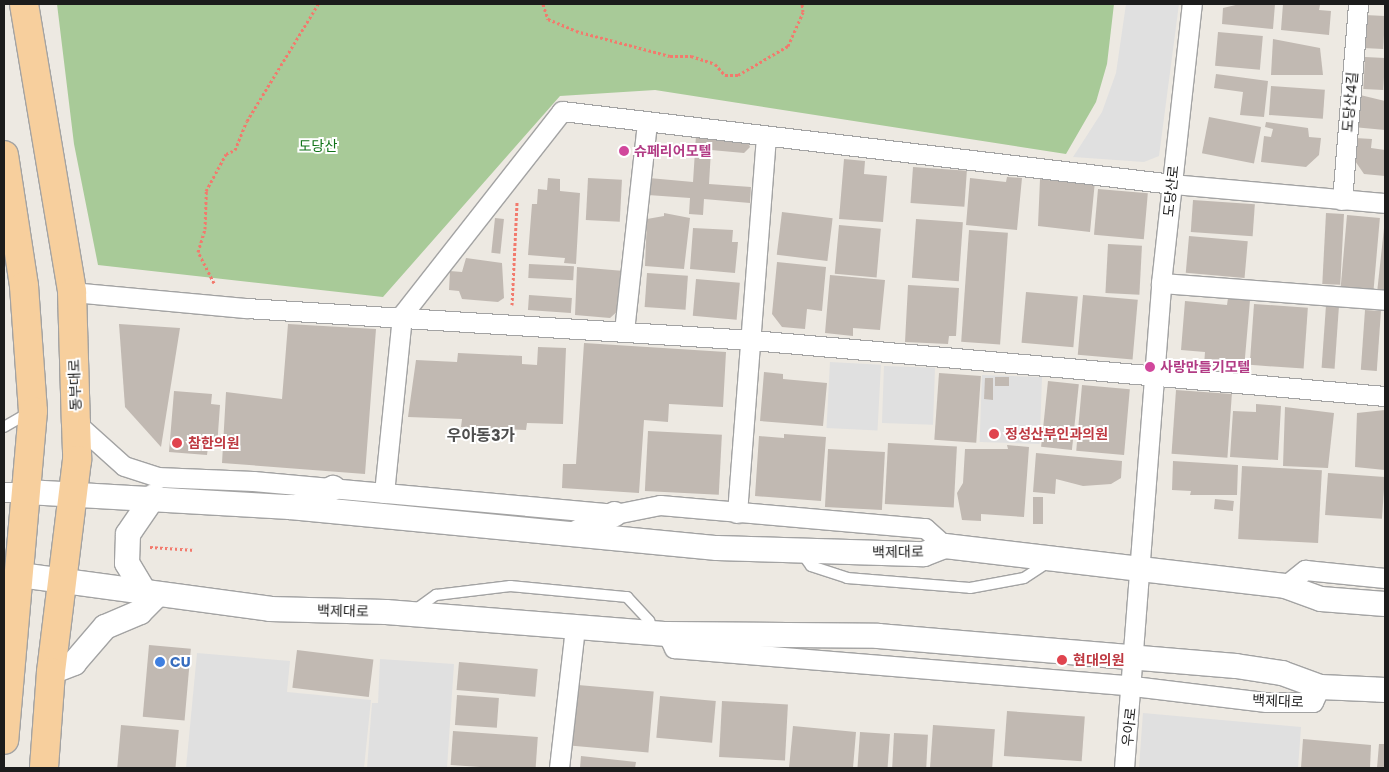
<!DOCTYPE html>
<meta charset="utf-8">
<style>
body{margin:0}
#map{position:relative;width:1389px;height:772px;overflow:hidden;background:#ede9e2;font-family:Poppins,"Noto Sans KR",sans-serif}
div>[style]{position:absolute}
[style*='--x']{left:calc(var(--x)*1px);top:calc(var(--y)*1px);width:calc(var(--w)*1px);rotate:calc(var(--a)*1deg)}
.forest>*{inset:0;background:#a8ca98}
.parking>*{inset:0;background:#e0e0e0;transform-origin:0 0}
.building>*{inset:0;background:#c1b9b2;transform-origin:0 0}
.path>*{height:3px;margin-top:-1.5px;transform-origin:0;background:repeating-linear-gradient(90deg,#f27a6d 0 2.5px,transparent 0 5px)}
.roads{filter:drop-shadow(1px 0 #a3a3a3) drop-shadow(-1px 0 #a3a3a3) drop-shadow(0 1px #a3a3a3) drop-shadow(0 -1px #a3a3a3)}
.service>*{height:10px;margin:-5px;padding:0 5px;transform-origin:5px;border-radius:5px;background:#fff}
.minor>*{height:19px;margin:-9.5px;padding:0 9.5px;transform-origin:9.5px;border-radius:9.5px;background:#fff}
.tertiary>*{height:24px;margin:-12px;padding:0 12px;transform-origin:12px;border-radius:12px;background:#fff}
.primary>*{height:28px;margin:-14px;padding:0 14px;transform-origin:14px;border-radius:14px;background:#f7cf9d}
.dots>*{width:14px;height:14px;translate:-50% -50%;box-sizing:border-box;border:2px solid #fff;border-radius:50%}
span{translate:-50% -50%;white-space:nowrap;text-align:center;line-height:1.15;-webkit-text-stroke:4px #fff;paint-order:stroke}
.street-label{font-size:14px;color:#1c1c1c}
.park-label{font-size:14px;color:#107318}
.hotel-label{font-size:14px;color:#b23c85;font-weight:700}
.left{translate:0 -50%;text-align:left}
.health-label{font-size:14px;color:#be3a42;font-weight:700}
.shop-label{font-size:14px;color:#366cbe;font-weight:700}
.quarter-label{font-size:16px;color:#4f4f4f;font-weight:700}
.frame{position:absolute;inset:0;border:5px solid #1c1c1c;pointer-events:none}
</style>
<div id="map">
<div class="forest">
<i style="clip-path:polygon(57px 4px,1114px 4px,1107px 64px,1096px 102px,1066px 154px,655px 90px,560px 96px,383px 297px,98px 265px,74px 144px)"></i>
</div>
<div class="parking">
<i style="clip-path:polygon(1126px 4px,1179px 4px,1159px 156px,1144px 162px,1073px 157px,1102px 112px,1116px 73px)"></i>
<i style="left:830px;top:362px;width:51px;height:66px;rotate:3deg"></i>
<i style="left:884px;top:366px;width:51px;height:57px;rotate:2deg"></i>
<i style="left:982px;top:375px;width:60px;height:67px;rotate:2deg"></i>
<i style="clip-path:polygon(197px 653px,290px 661px,287px 692px,371px 700px,364px 768px,186px 768px)"></i>
<i style="clip-path:polygon(380px 659px,454px 664px,447px 768px,367px 768px,372px 703px,378px 703px)"></i>
<i style="clip-path:polygon(1143px 713px,1301px 727px,1298px 768px,1139px 768px)"></i>
</div>
<div class="building">
<i style="clip-path:polygon(1240px 4px,1275px 4px,1273px 29px,1222px 24px,1223px 8px)"></i>
<i style="clip-path:polygon(1283px 4px,1320px 5px,1319px 10px,1331px 11px,1329px 35px,1281px 30px)"></i>
<i style="left:1365px;top:15px;width:20px;height:33px;rotate:3deg"></i>
<i style="left:1218px;top:32px;width:45px;height:34px;rotate:5deg"></i>
<i style="clip-path:polygon(1273px 39px,1320px 48px,1323px 75px,1271px 75px)"></i>
<i style="left:1365px;top:57px;width:20px;height:32px;rotate:3deg"></i>
<i style="clip-path:polygon(1216px 74px,1268px 81px,1264px 117px,1240px 115px,1243px 92px,1214px 88px)"></i>
<i style="left:1271px;top:86px;width:54px;height:29px;rotate:4deg"></i>
<i style="clip-path:polygon(1356px 94px,1385px 101px,1385px 130px,1353px 127px)"></i>
<i style="left:1209px;top:117px;width:53px;height:37px;rotate:11deg"></i>
<i style="clip-path:polygon(1266px 122px,1308px 128px,1309px 137px,1321px 138px,1319px 155px,1306px 167px,1261px 162px,1264px 136px,1271px 137px,1273px 129px,1265px 127px)"></i>
<i style="clip-path:polygon(696px 135px,747px 140px,750px 147px,744px 153px,711px 150px,709px 184px,751px 187px,750px 203px,704px 199px,703px 215px,689px 214px,690px 198px,648px 195px,649px 178px,693px 182px)"></i>
<i style="clip-path:polygon(1355px 138px,1372px 139px,1371px 148px,1385px 150px,1385px 176px,1364px 174px,1353px 158px)"></i>
<i style="clip-path:polygon(844px 159px,865px 161px,864px 174px,887px 176px,883px 222px,839px 219px)"></i>
<i style="left:913px;top:167px;width:54px;height:36px;rotate:4deg"></i>
<i style="clip-path:polygon(1007px 177px,1022px 178px,1017px 230px,966px 225px,970px 178px,1006px 182px)"></i>
<i style="clip-path:polygon(1057px 177px,1095px 181px,1090px 232px,1038px 226px,1040px 179px,1056px 181px)"></i>
<i style="clip-path:polygon(548px 178px,560px 179px,560px 191px,580px 193px,576px 264px,564px 263px,565px 258px,528px 255px,532px 204px,537px 204px,538px 189px,547px 190px)"></i>
<i style="left:588px;top:178px;width:34px;height:42px;rotate:3deg"></i>
<i style="left:1098px;top:189px;width:50px;height:46px;rotate:5deg"></i>
<i style="left:1193px;top:200px;width:62px;height:32px;rotate:4deg"></i>
<i style="left:782px;top:212px;width:51px;height:43px;rotate:7deg"></i>
<i style="clip-path:polygon(664px 213px,690px 218px,684px 269px,645px 266px,647px 219px,664px 216px)"></i>
<i style="left:1326px;top:213px;width:18px;height:71px;rotate:3deg"></i>
<i style="left:1347px;top:215px;width:33px;height:73px;rotate:5deg"></i>
<i style="left:495px;top:218px;width:9px;height:35px;rotate:6deg"></i>
<i style="left:916px;top:219px;width:47px;height:59px;rotate:4deg"></i>
<i style="clip-path:polygon(1385px 219px,1385px 294px,1377px 293px)"></i>
<i style="left:839px;top:225px;width:42px;height:49px;rotate:5deg"></i>
<i style="clip-path:polygon(693px 228px,733px 230px,732px 242px,738px 242px,735px 273px,690px 269px)"></i>
<i style="left:969px;top:230px;width:39px;height:112px;rotate:4deg"></i>
<i style="left:1189px;top:236px;width:59px;height:37px;rotate:5deg"></i>
<i style="left:1108px;top:244px;width:34px;height:49px;rotate:3deg"></i>
<i style="clip-path:polygon(466px 258px,502px 263px,504px 298px,498px 302px,462px 299px,459px 291px,449px 290px,450px 271px,462px 272px)"></i>
<i style="clip-path:polygon(777px 262px,826px 267px,822px 311px,807px 309px,805px 329px,782px 327px,772px 314px)"></i>
<i style="left:529px;top:264px;width:45px;height:14px;rotate:3deg"></i>
<i style="clip-path:polygon(577px 267px,624px 271px,620px 309px,610px 318px,575px 315px)"></i>
<i style="left:647px;top:273px;width:41px;height:34px;rotate:4deg"></i>
<i style="clip-path:polygon(830px 275px,885px 280px,880px 330px,853px 328px,853px 336px,825px 333px)"></i>
<i style="left:696px;top:279px;width:44px;height:37px;rotate:5deg"></i>
<i style="clip-path:polygon(908px 285px,959px 288px,956px 336px,949px 336px,948px 344px,905px 342px)"></i>
<i style="left:1026px;top:292px;width:52px;height:51px;rotate:5deg"></i>
<i style="left:529px;top:295px;width:43px;height:15px;rotate:4deg"></i>
<i style="left:1083px;top:295px;width:55px;height:60px;rotate:5deg"></i>
<i style="clip-path:polygon(1228px 298px,1250px 300px,1244px 369px,1204px 365px,1205px 352px,1181px 350px,1185px 301px,1227px 305px)"></i>
<i style="left:1254px;top:304px;width:54px;height:61px;rotate:4deg"></i>
<i style="left:1326px;top:305px;width:13px;height:63px;rotate:4deg"></i>
<i style="left:1365px;top:310px;width:16px;height:60px;rotate:4deg"></i>
<i style="clip-path:polygon(119px 324px,180px 328px,161px 447px,125px 407px)"></i>
<i style="clip-path:polygon(288px 324px,376px 329px,365px 474px,222px 463px,226px 392px,282px 399px)"></i>
<i style="clip-path:polygon(584px 343px,726px 352px,723px 407px,669px 404px,668px 422px,644px 420px,639px 493px,562px 488px,563px 464px,576px 464px)"></i>
<i style="clip-path:polygon(538px 347px,566px 348px,563px 424px,527px 423px,526px 430px,461px 427px,462px 419px,408px 417px,416px 360px,457px 362px,458px 353px,522px 356px,522px 364px,537px 365px)"></i>
<i style="clip-path:polygon(764px 372px,783px 374px,783px 379px,827px 383px,823px 426px,760px 421px)"></i>
<i style="left:939px;top:373px;width:42px;height:67px;rotate:4deg"></i>
<i style="left:995px;top:377px;width:14px;height:9px"></i>
<i style="clip-path:polygon(985px 378px,993px 378px,993px 400px,984px 399px)"></i>
<i style="left:1048px;top:381px;width:31px;height:66px;rotate:6deg"></i>
<i style="left:1082px;top:385px;width:48px;height:66px;rotate:5deg"></i>
<i style="left:1176px;top:390px;width:56px;height:64px;rotate:4deg"></i>
<i style="clip-path:polygon(174px 391px,212px 394px,211px 404px,220px 405px,217px 447px,208px 447px,207px 455px,169px 452px)"></i>
<i style="clip-path:polygon(1256px 404px,1281px 406px,1278px 460px,1230px 457px,1233px 411px,1256px 412px)"></i>
<i style="clip-path:polygon(1285px 407px,1334px 413px,1328px 468px,1283px 466px)"></i>
<i style="clip-path:polygon(1385px 410px,1385px 470px,1355px 467px,1357px 413px)"></i>
<i style="left:648px;top:431px;width:74px;height:60px;rotate:3deg"></i>
<i style="clip-path:polygon(784px 434px,826px 437px,821px 501px,755px 496px,759px 436px,784px 438px)"></i>
<i style="left:888px;top:443px;width:69px;height:61px;rotate:3deg"></i>
<i style="clip-path:polygon(1007px 445px,1029px 447px,1024px 517px,981px 514px,981px 521px,962px 520px,957px 493px,963px 483px,965px 449px,1008px 449px)"></i>
<i style="left:828px;top:449px;width:57px;height:58px;rotate:3deg"></i>
<i style="clip-path:polygon(1036px 453px,1122px 461px,1121px 478px,1111px 484px,1083px 486px,1056px 479px,1055px 494px,1033px 492px)"></i>
<i style="clip-path:polygon(1173px 461px,1238px 465px,1237px 495px,1190px 495px,1191px 491px,1172px 490px)"></i>
<i style="left:1242px;top:466px;width:80px;height:73px;rotate:3deg"></i>
<i style="left:1328px;top:473px;width:57px;height:42px;rotate:4deg"></i>
<i style="left:1033px;top:497px;width:10px;height:27px"></i>
<i style="left:1215px;top:499px;width:19px;height:10px;rotate:6deg"></i>
<i style="left:149px;top:645px;width:42px;height:72px;rotate:5deg"></i>
<i style="left:297px;top:650px;width:77px;height:38px;rotate:7deg"></i>
<i style="left:459px;top:662px;width:79px;height:28px;rotate:5deg"></i>
<i style="left:578px;top:685px;width:76px;height:61px;rotate:5deg"></i>
<i style="left:457px;top:695px;width:42px;height:30px;rotate:4deg"></i>
<i style="left:660px;top:696px;width:56px;height:42px;rotate:5deg"></i>
<i style="left:722px;top:701px;width:66px;height:56px;rotate:3deg"></i>
<i style="left:1007px;top:711px;width:78px;height:45px;rotate:4deg"></i>
<i style="left:121px;top:725px;width:58px;height:43px;rotate:5deg"></i>
<i style="left:933px;top:725px;width:62px;height:43px;rotate:4deg"></i>
<i style="clip-path:polygon(793px 726px,856px 732px,853px 768px,789px 768px)"></i>
<i style="left:453px;top:731px;width:85px;height:34px;rotate:4deg"></i>
<i style="left:860px;top:732px;width:30px;height:36px;rotate:4deg"></i>
<i style="left:894px;top:733px;width:34px;height:35px;rotate:3deg"></i>
<i style="clip-path:polygon(1303px 739px,1371px 745px,1370px 768px,1301px 768px)"></i>
<i style="clip-path:polygon(1379px 744px,1385px 744px,1385px 768px,1377px 768px)"></i>
<i style="clip-path:polygon(581px 756px,636px 762px,635px 768px,580px 768px)"></i>
</div>
<div class="path">
<i style="--x:543;--y:4;--w:16;--a:72"></i>
<i style="--x:548;--y:19;--w:30;--a:23"></i>
<i style="--x:576;--y:31;--w:97;--a:14.9"></i>
<i style="--x:670;--y:56;--w:21;--a:0"></i>
<i style="--x:691;--y:56;--w:25;--a:18"></i>
<i style="--x:715;--y:64;--w:15;--a:48"></i>
<i style="--x:725;--y:75;--w:13;--a:0"></i>
<i style="--x:738;--y:75;--w:58;--a:-30.1"></i>
<i style="--x:788;--y:46;--w:37;--a:-66"></i>
<i style="--x:803;--y:12;--w:8;--a:-97"></i>
<i style="--x:214;--y:283;--w:35;--a:-117"></i>
<i style="--x:198;--y:252;--w:24;--a:-73"></i>
<i style="--x:205;--y:229;--w:38;--a:-88"></i>
<i style="--x:206;--y:191;--w:42;--a:-61.6"></i>
<i style="--x:226;--y:154;--w:10;--a:-24"></i>
<i style="--x:235;--y:150;--w:31;--a:-68"></i>
<i style="--x:247;--y:121;--w:137;--a:-58.7"></i>
<i style="--x:512;--y:305;--w:104;--a:-87.2"></i>
<i style="--x:150;--y:547;--w:45;--a:3.8"></i>
</div>
<div class="roads">
<div class="service">
<i style="--x:4;--y:427;--w:30;--a:-30"></i>
<i style="--x:801;--y:552;--w:17;--a:54"></i>
<i style="--x:811;--y:566;--w:38;--a:18"></i>
<i style="--x:847;--y:578;--w:123;--a:4.6"></i>
<i style="--x:970;--y:588;--w:55;--a:-10.5"></i>
<i style="--x:1024;--y:578;--w:30;--a:-33"></i>
<i style="--x:415;--y:610;--w:26;--a:-36"></i>
<i style="--x:436;--y:595;--w:75;--a:-6.9"></i>
<i style="--x:510;--y:586;--w:118;--a:5.4"></i>
<i style="--x:627;--y:597;--w:33;--a:47"></i>
<i style="--x:649;--y:621;--w:13;--a:72"></i>
</div>
<div class="minor">
<i style="--x:1342;--y:200;--w:197;--a:-85.3"></i>
<i style="--x:1161;--y:283;--w:225;--a:4.3"></i>
<i style="--x:72;--y:292;--w:175;--a:5.3"></i>
<i style="--x:246;--y:308;--w:507;--a:3.62"></i>
<i style="--x:752;--y:340;--w:635;--a:5.06"></i>
<i style="--x:624;--y:331;--w:210;--a:-83.7"></i>
<i style="--x:76;--y:423;--w:64;--a:41.9"></i>
<i style="--x:124;--y:466;--w:35;--a:18"></i>
<i style="--x:157;--y:477;--w:96;--a:2.4"></i>
<i style="--x:253;--y:481;--w:364;--a:5.2"></i>
<i style="--x:615;--y:514;--w:46;--a:-11.3"></i>
<i style="--x:660;--y:505;--w:266;--a:5"></i>
<i style="--x:925;--y:528;--w:27;--a:42"></i>
<i style="--x:4;--y:492;--w:23;--a:0"></i>
<i style="--x:384;--y:493;--w:179;--a:-84.2"></i>
<i style="--x:402;--y:315;--w:259;--a:-51.9"></i>
<i style="--x:562;--y:111;--w:614;--a:6.82"></i>
<i style="--x:1172;--y:184;--w:214;--a:5.1"></i>
<i style="--x:737;--y:513;--w:378;--a:-85.6"></i>
<i style="--x:1285;--y:586;--w:26;--a:-39"></i>
<i style="--x:1305;--y:570;--w:80;--a:5.7"></i>
<i style="--x:667;--y:634;--w:16;--a:63"></i>
<i style="--x:674;--y:648;--w:461;--a:4.7"></i>
<i style="--x:1133;--y:686;--w:134;--a:6.9"></i>
<i style="--x:1266;--y:702;--w:47;--a:0"></i>
<i style="--x:1313;--y:702;--w:17;--a:-65"></i>
<i style="--x:559;--y:768;--w:142;--a:-83.5"></i>
<i style="--x:1124;--y:768;--w:486;--a:-85.6"></i>
<i style="--x:1161;--y:283;--w:281;--a:-83.7"></i>
</div>
<div class="tertiary">
<i style="--x:27;--y:492;--w:263;--a:3.3"></i>
<i style="--x:290;--y:507;--w:429;--a:5.5"></i>
<i style="--x:717;--y:548;--w:207;--a:1.7"></i>
<i style="--x:924;--y:554;--w:22;--a:-21"></i>
<i style="--x:945;--y:546;--w:342;--a:6.7"></i>
<i style="--x:1285;--y:586;--w:38;--a:20"></i>
<i style="--x:1321;--y:599;--w:64;--a:4.5"></i>
<i style="--x:297;--y:507;--w:41;--a:-27.8"></i>
<i style="--x:576;--y:533;--w:43;--a:-26"></i>
<i style="--x:20;--y:575;--w:252;--a:7.7"></i>
<i style="--x:270;--y:609;--w:116;--a:1.5"></i>
<i style="--x:386;--y:612;--w:282;--a:4.5"></i>
<i style="--x:667;--y:634;--w:211;--a:0.5"></i>
<i style="--x:878;--y:636;--w:359;--a:4.8"></i>
<i style="--x:1236;--y:666;--w:47;--a:8.7"></i>
<i style="--x:1282;--y:673;--w:40;--a:20.2"></i>
<i style="--x:1320;--y:687;--w:65;--a:2.6"></i>
<i style="--x:145;--y:593;--w:35;--a:-121"></i>
<i style="--x:127;--y:563;--w:29;--a:-88"></i>
<i style="--x:128;--y:534;--w:46;--a:-55.6"></i>
<i style="--x:51;--y:672;--w:25;--a:-21"></i>
<i style="--x:74;--y:663;--w:48;--a:-49.3"></i>
<i style="--x:105;--y:627;--w:38;--a:-23"></i>
<i style="--x:140;--y:612;--w:24;--a:-45"></i>
</div>
<div class="primary">
<i style="--x:24;--y:4;--w:292;--a:80.5"></i>
<i style="--x:72;--y:292;--w:131;--a:88.3"></i>
<i style="--x:76;--y:423;--w:37;--a:88"></i>
<i style="--x:77;--y:460;--w:214;--a:97"></i>
<i style="--x:51;--y:672;--w:96;--a:94.2"></i>
<i style="--x:4;--y:155;--w:133;--a:81.3"></i>
<i style="--x:24;--y:286;--w:125;--a:85.9"></i>
<i style="--x:33;--y:411;--w:330;--a:95"></i>
</div>
</div>
<div class="dots">
<i style="left:624px;top:151px;background:#d1479c"></i>
<i style="left:1150px;top:367px;background:#d1479c"></i>
<i style="left:994px;top:434px;background:#e0444e"></i>
<i style="left:177px;top:443px;background:#e0444e"></i>
<i style="left:1062px;top:660px;background:#e0444e"></i>
<i style="left:160px;top:662px;background:#3f7fe0"></i>
</div>
<div class="street-label">
<span style="left:1350px;top:102px;rotate:-85deg">도당산4길</span>
<span style="left:1171px;top:191px;rotate:-84deg">도당산로</span>
<span style="left:75px;top:385px;rotate:-92deg">동부대로</span>
<span style="left:898px;top:552px;rotate:-1deg">백제대로</span>
<span style="left:343px;top:611px;rotate:1deg">백제대로</span>
<span style="left:1278px;top:701px;rotate:2deg">백제대로</span>
<span style="left:1129px;top:727px;rotate:-84deg">우아로</span>
</div>
<div class="park-label">
<span style="left:318px;top:146px">도당산</span>
</div>
<div class="hotel-label">
<span class="left" style="left:634px;top:151px">슈페리어모텔</span>
<span class="left" style="left:1160px;top:367px">사랑만들기모텔</span>
</div>
<div class="health-label">
<span class="left" style="left:1005px;top:434px">정성산부인과의원</span>
<span class="left" style="left:188px;top:443px">참한의원</span>
<span class="left" style="left:1073px;top:660px">현대의원</span>
</div>
<div class="shop-label">
<span class="left" style="left:170px;top:662px">CU</span>
</div>
<div class="quarter-label">
<span style="left:481px;top:436px">우아동3가</span>
</div>
<div class="frame"></div>
</div>
